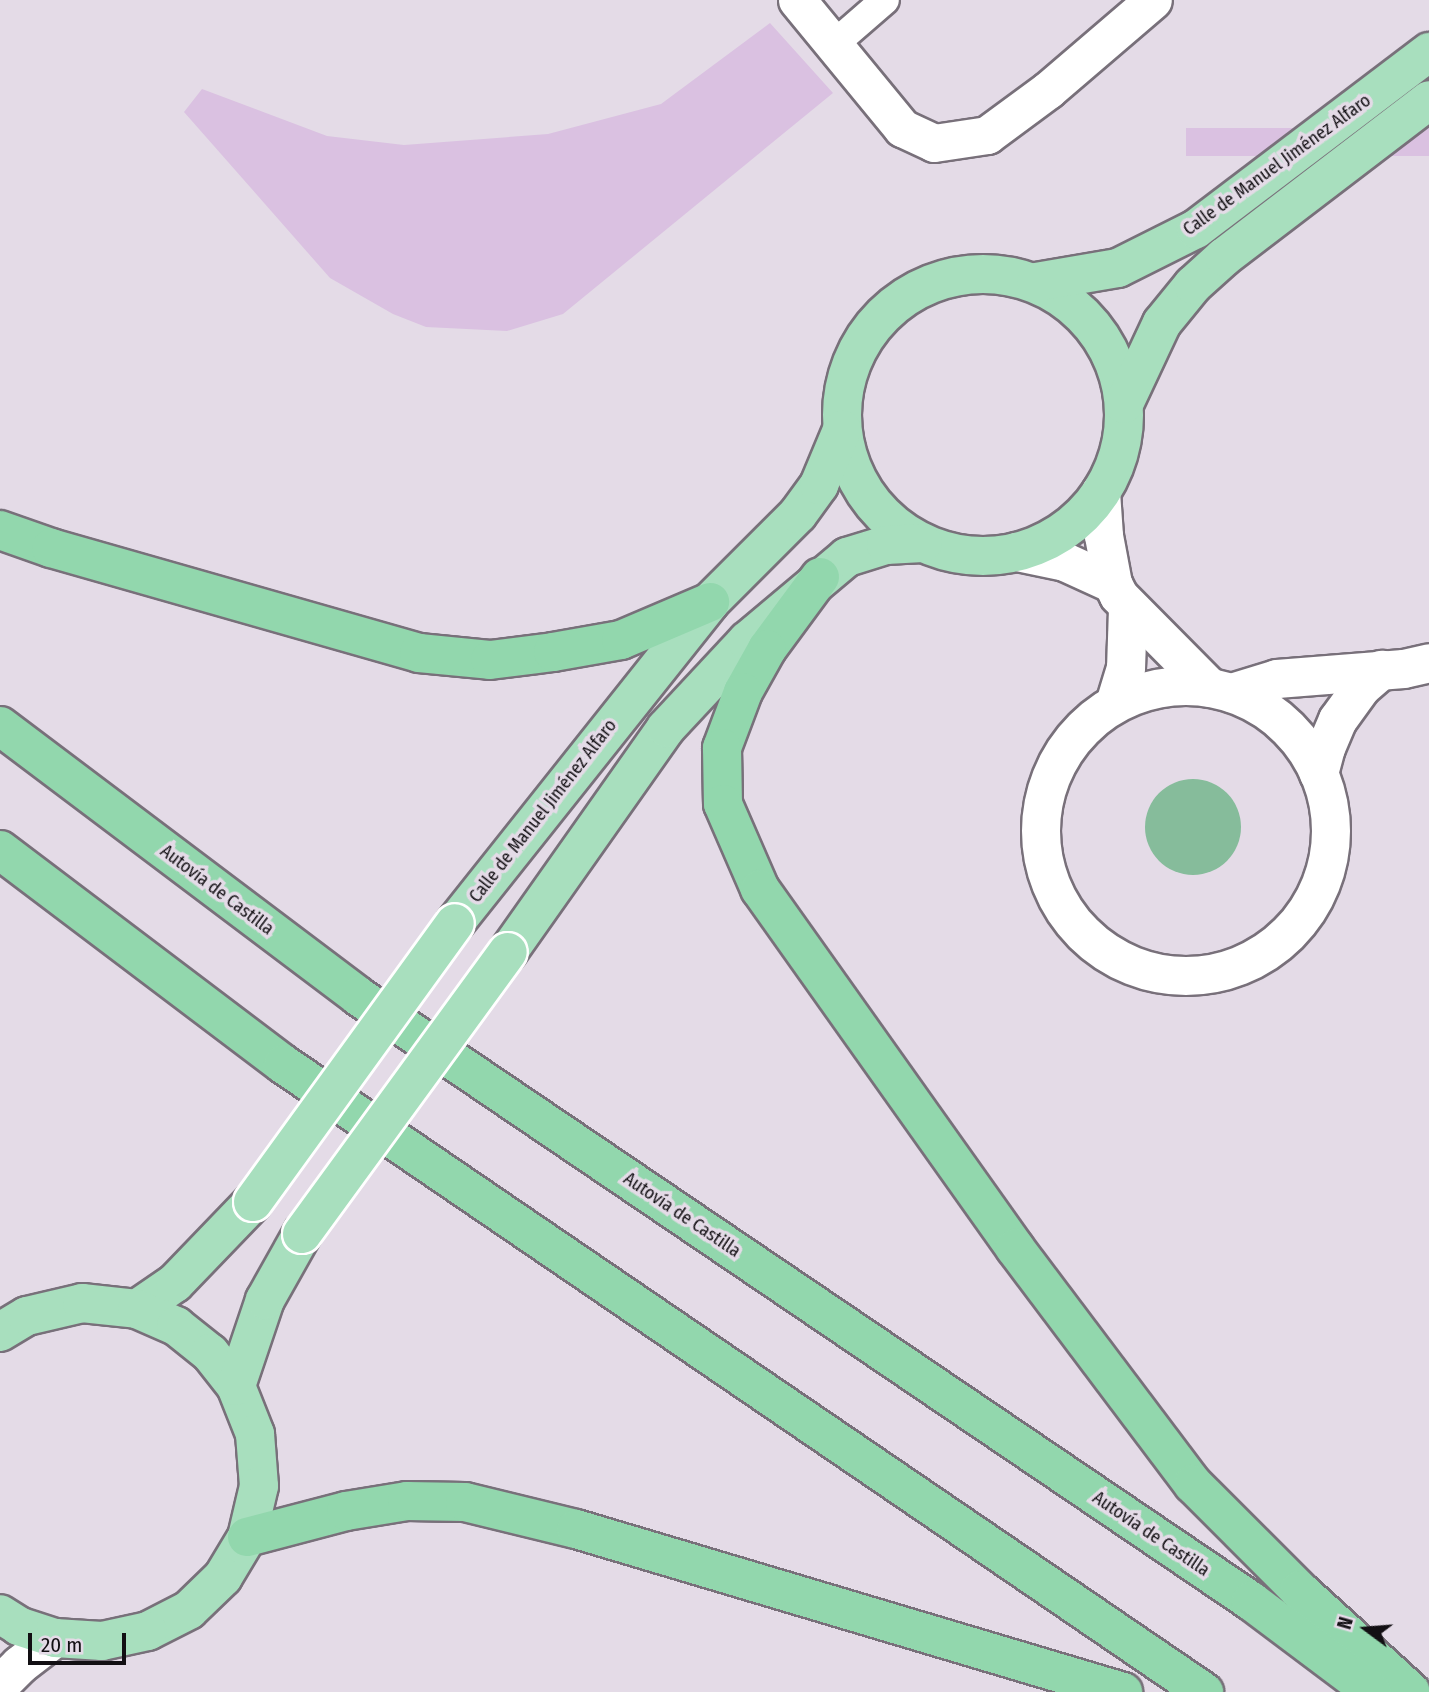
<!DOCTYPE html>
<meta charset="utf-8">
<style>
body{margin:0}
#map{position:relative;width:1429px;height:1692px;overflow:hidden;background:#e4dbe7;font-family:"Fira Sans Condensed",sans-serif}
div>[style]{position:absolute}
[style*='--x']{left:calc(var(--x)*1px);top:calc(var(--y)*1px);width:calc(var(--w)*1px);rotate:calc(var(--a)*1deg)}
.green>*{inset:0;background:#dac1e1;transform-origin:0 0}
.water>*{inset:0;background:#86bc9b}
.round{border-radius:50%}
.roads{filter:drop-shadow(2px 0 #78707a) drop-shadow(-2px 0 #78707a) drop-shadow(0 2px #78707a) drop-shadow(0 -2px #78707a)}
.pedestrian>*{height:28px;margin:-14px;padding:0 14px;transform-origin:14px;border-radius:14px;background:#fff}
.minor>*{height:37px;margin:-18.5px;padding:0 18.5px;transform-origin:18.5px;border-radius:18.5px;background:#fff}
.tertiary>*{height:38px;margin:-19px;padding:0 19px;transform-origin:19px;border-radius:19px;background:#fff}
.tertiary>.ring{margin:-19px;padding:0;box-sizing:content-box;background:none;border:38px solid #fff;border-radius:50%}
.trunk>*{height:38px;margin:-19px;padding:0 19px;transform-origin:19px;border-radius:19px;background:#a8dfbe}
.trunk>.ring{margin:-19px;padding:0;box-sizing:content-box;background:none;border:38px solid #a8dfbe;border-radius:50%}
.motorway>*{height:38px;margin:-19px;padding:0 19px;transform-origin:19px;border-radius:19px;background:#92d7ad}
.bridges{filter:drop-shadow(2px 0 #fff) drop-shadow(-2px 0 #fff) drop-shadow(0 2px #fff) drop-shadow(0 -2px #fff)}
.trunk-bridge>*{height:38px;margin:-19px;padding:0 19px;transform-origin:19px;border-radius:19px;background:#a8dfbe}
span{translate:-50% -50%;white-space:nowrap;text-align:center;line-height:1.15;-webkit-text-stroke:7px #e4dbe7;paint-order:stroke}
.street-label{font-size:18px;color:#120f13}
.north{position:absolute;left:1331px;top:1594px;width:70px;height:70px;-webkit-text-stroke:5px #e4dbe7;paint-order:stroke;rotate:286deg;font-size:19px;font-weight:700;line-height:28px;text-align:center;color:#120f13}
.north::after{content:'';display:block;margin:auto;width:24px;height:32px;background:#120f13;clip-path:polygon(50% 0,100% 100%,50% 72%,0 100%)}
.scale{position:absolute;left:28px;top:1633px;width:98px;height:32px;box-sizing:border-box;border:4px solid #120f13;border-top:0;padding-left:9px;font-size:21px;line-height:24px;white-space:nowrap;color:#120f13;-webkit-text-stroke:5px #e4dbe7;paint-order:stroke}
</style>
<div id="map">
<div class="green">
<i style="clip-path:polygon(770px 23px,833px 93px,563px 314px,507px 331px,426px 327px,393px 314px,330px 278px,184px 112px,202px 89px,327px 136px,404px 145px,548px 134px,661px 104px)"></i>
<i style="left:1429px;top:128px;width:28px;height:243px;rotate:90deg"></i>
</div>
<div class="water">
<i class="round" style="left:1145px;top:779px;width:96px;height:96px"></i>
</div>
<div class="roads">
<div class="pedestrian">
<i style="--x:832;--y:46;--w:70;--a:-41"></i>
</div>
<div class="minor">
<i style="--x:797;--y:0;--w:166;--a:50.6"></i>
<i style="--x:902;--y:128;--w:35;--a:25"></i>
<i style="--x:934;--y:143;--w:54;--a:-8.6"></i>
<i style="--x:987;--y:135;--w:76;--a:-36.4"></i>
<i style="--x:1048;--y:90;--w:138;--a:-40.6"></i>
</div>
<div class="tertiary">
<i style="--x:1101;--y:492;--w:44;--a:86.1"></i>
<i style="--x:1104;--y:536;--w:49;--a:79.4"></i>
<i style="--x:1113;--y:584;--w:13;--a:63"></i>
<i style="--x:1119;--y:596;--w:129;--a:45.3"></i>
<i style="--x:1017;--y:552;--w:49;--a:11.8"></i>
<i style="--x:1065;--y:562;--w:53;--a:24.6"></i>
<i class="ring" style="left:1041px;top:686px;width:252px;height:252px"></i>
<i style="--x:1232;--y:693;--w:47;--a:-17.3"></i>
<i style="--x:1277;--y:679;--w:127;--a:-4.5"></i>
<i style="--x:1404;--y:669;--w:26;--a:-13"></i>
<i style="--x:1115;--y:704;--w:37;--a:-73"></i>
<i style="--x:1126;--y:669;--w:60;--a:-88.1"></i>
<i style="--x:1319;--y:774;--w:27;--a:-75"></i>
<i style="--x:1326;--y:748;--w:30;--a:-67"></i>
<i style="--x:1338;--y:720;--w:39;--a:-54"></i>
<i style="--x:1361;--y:688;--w:28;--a:-41"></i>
<i style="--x:0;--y:1685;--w:28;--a:-45"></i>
<i style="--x:20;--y:1665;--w:44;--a:-37.6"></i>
</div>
<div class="trunk">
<i class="ring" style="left:842px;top:274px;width:244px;height:244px"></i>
<i style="--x:1036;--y:282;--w:83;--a:-9.7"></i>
<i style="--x:1118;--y:268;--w:87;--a:-26.6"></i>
<i style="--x:1196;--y:229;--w:293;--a:-37.2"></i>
<i style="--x:1124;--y:404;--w:89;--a:-64.9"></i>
<i style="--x:1162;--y:323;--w:49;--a:-50.8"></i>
<i style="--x:1193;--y:285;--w:42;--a:-42.1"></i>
<i style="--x:1224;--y:257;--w:258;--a:-37.4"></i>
<i style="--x:455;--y:923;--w:410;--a:-51.5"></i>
<i style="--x:710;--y:602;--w:124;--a:-45"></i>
<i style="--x:798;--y:514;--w:36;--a:-54"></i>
<i style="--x:819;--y:485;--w:60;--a:-67.3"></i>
<i style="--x:508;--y:952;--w:274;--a:-54.8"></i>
<i style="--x:666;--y:728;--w:119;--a:-47"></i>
<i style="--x:747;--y:641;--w:131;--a:-40"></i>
<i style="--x:847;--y:557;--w:41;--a:-17.1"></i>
<i style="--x:886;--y:545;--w:37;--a:-3"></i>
<i style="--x:137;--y:1309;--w:46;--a:-34.4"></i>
<i style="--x:175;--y:1283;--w:112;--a:-46.1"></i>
<i style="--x:0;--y:1332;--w:31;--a:-31"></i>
<i style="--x:27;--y:1316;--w:57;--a:-13.3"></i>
<i style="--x:82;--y:1303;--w:55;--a:6.2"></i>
<i style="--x:137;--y:1309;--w:43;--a:23.6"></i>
<i style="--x:176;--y:1326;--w:43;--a:38.5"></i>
<i style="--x:210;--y:1353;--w:42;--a:51.8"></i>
<i style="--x:236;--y:1386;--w:52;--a:68.4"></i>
<i style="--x:255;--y:1434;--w:52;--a:85.6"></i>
<i style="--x:259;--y:1486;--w:52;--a:103.2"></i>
<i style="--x:247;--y:1537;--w:47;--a:121"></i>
<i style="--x:223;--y:1577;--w:47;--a:135.9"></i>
<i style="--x:189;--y:1610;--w:46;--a:152.9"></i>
<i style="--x:148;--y:1631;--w:47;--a:167.7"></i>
<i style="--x:102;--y:1641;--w:47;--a:-176.3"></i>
<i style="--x:55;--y:1638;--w:38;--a:-162"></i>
<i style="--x:19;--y:1626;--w:22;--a:-148"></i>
<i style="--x:236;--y:1386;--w:91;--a:-71.4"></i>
<i style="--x:265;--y:1300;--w:76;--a:-60.7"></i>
</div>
<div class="motorway">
<i style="--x:0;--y:530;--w:54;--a:19.4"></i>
<i style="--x:51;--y:548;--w:383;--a:15.9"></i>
<i style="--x:419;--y:653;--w:71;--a:5.6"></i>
<i style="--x:490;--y:660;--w:64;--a:-7.2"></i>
<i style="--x:553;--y:652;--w:69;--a:-10"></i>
<i style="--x:621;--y:640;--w:97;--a:-23.1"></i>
<i style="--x:820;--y:577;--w:89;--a:126.4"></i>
<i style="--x:767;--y:649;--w:49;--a:119.2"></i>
<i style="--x:743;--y:692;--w:60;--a:110.6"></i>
<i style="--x:722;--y:748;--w:56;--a:89"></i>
<i style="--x:723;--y:804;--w:93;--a:66.5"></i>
<i style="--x:760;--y:889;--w:440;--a:54.6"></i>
<i style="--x:1015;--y:1248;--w:296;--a:53"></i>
<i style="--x:1193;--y:1484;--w:150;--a:45"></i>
<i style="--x:1299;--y:1590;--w:151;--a:42.3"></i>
<i style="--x:0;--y:726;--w:448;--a:37"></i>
<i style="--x:358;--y:996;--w:1079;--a:34.12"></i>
<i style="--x:1251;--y:1601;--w:151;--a:36.9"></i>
<i style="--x:0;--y:850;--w:355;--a:37.1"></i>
<i style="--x:283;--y:1064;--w:1115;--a:34.29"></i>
<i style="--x:247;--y:1537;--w:102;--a:-14.7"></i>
<i style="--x:346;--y:1511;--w:62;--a:-9.3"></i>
<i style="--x:407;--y:1501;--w:58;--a:1"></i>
<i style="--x:465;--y:1502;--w:114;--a:13.7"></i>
<i style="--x:576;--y:1529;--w:571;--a:16.59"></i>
</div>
</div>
<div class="bridges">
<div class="trunk-bridge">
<i style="--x:253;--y:1202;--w:344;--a:-54.1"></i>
<i style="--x:302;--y:1234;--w:349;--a:-53.9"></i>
</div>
</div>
<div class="street-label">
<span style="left:1277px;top:165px;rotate:-36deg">Calle de Manuel Jiménez Alfaro</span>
<span style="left:543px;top:811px;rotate:-52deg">Calle de Manuel Jiménez Alfaro</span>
<span style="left:217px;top:890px;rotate:37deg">Autovía de Castilla</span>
<span style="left:682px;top:1215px;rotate:34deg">Autovía de Castilla</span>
<span style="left:1151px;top:1534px;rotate:34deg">Autovía de Castilla</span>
</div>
<div class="north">N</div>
<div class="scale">20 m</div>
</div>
